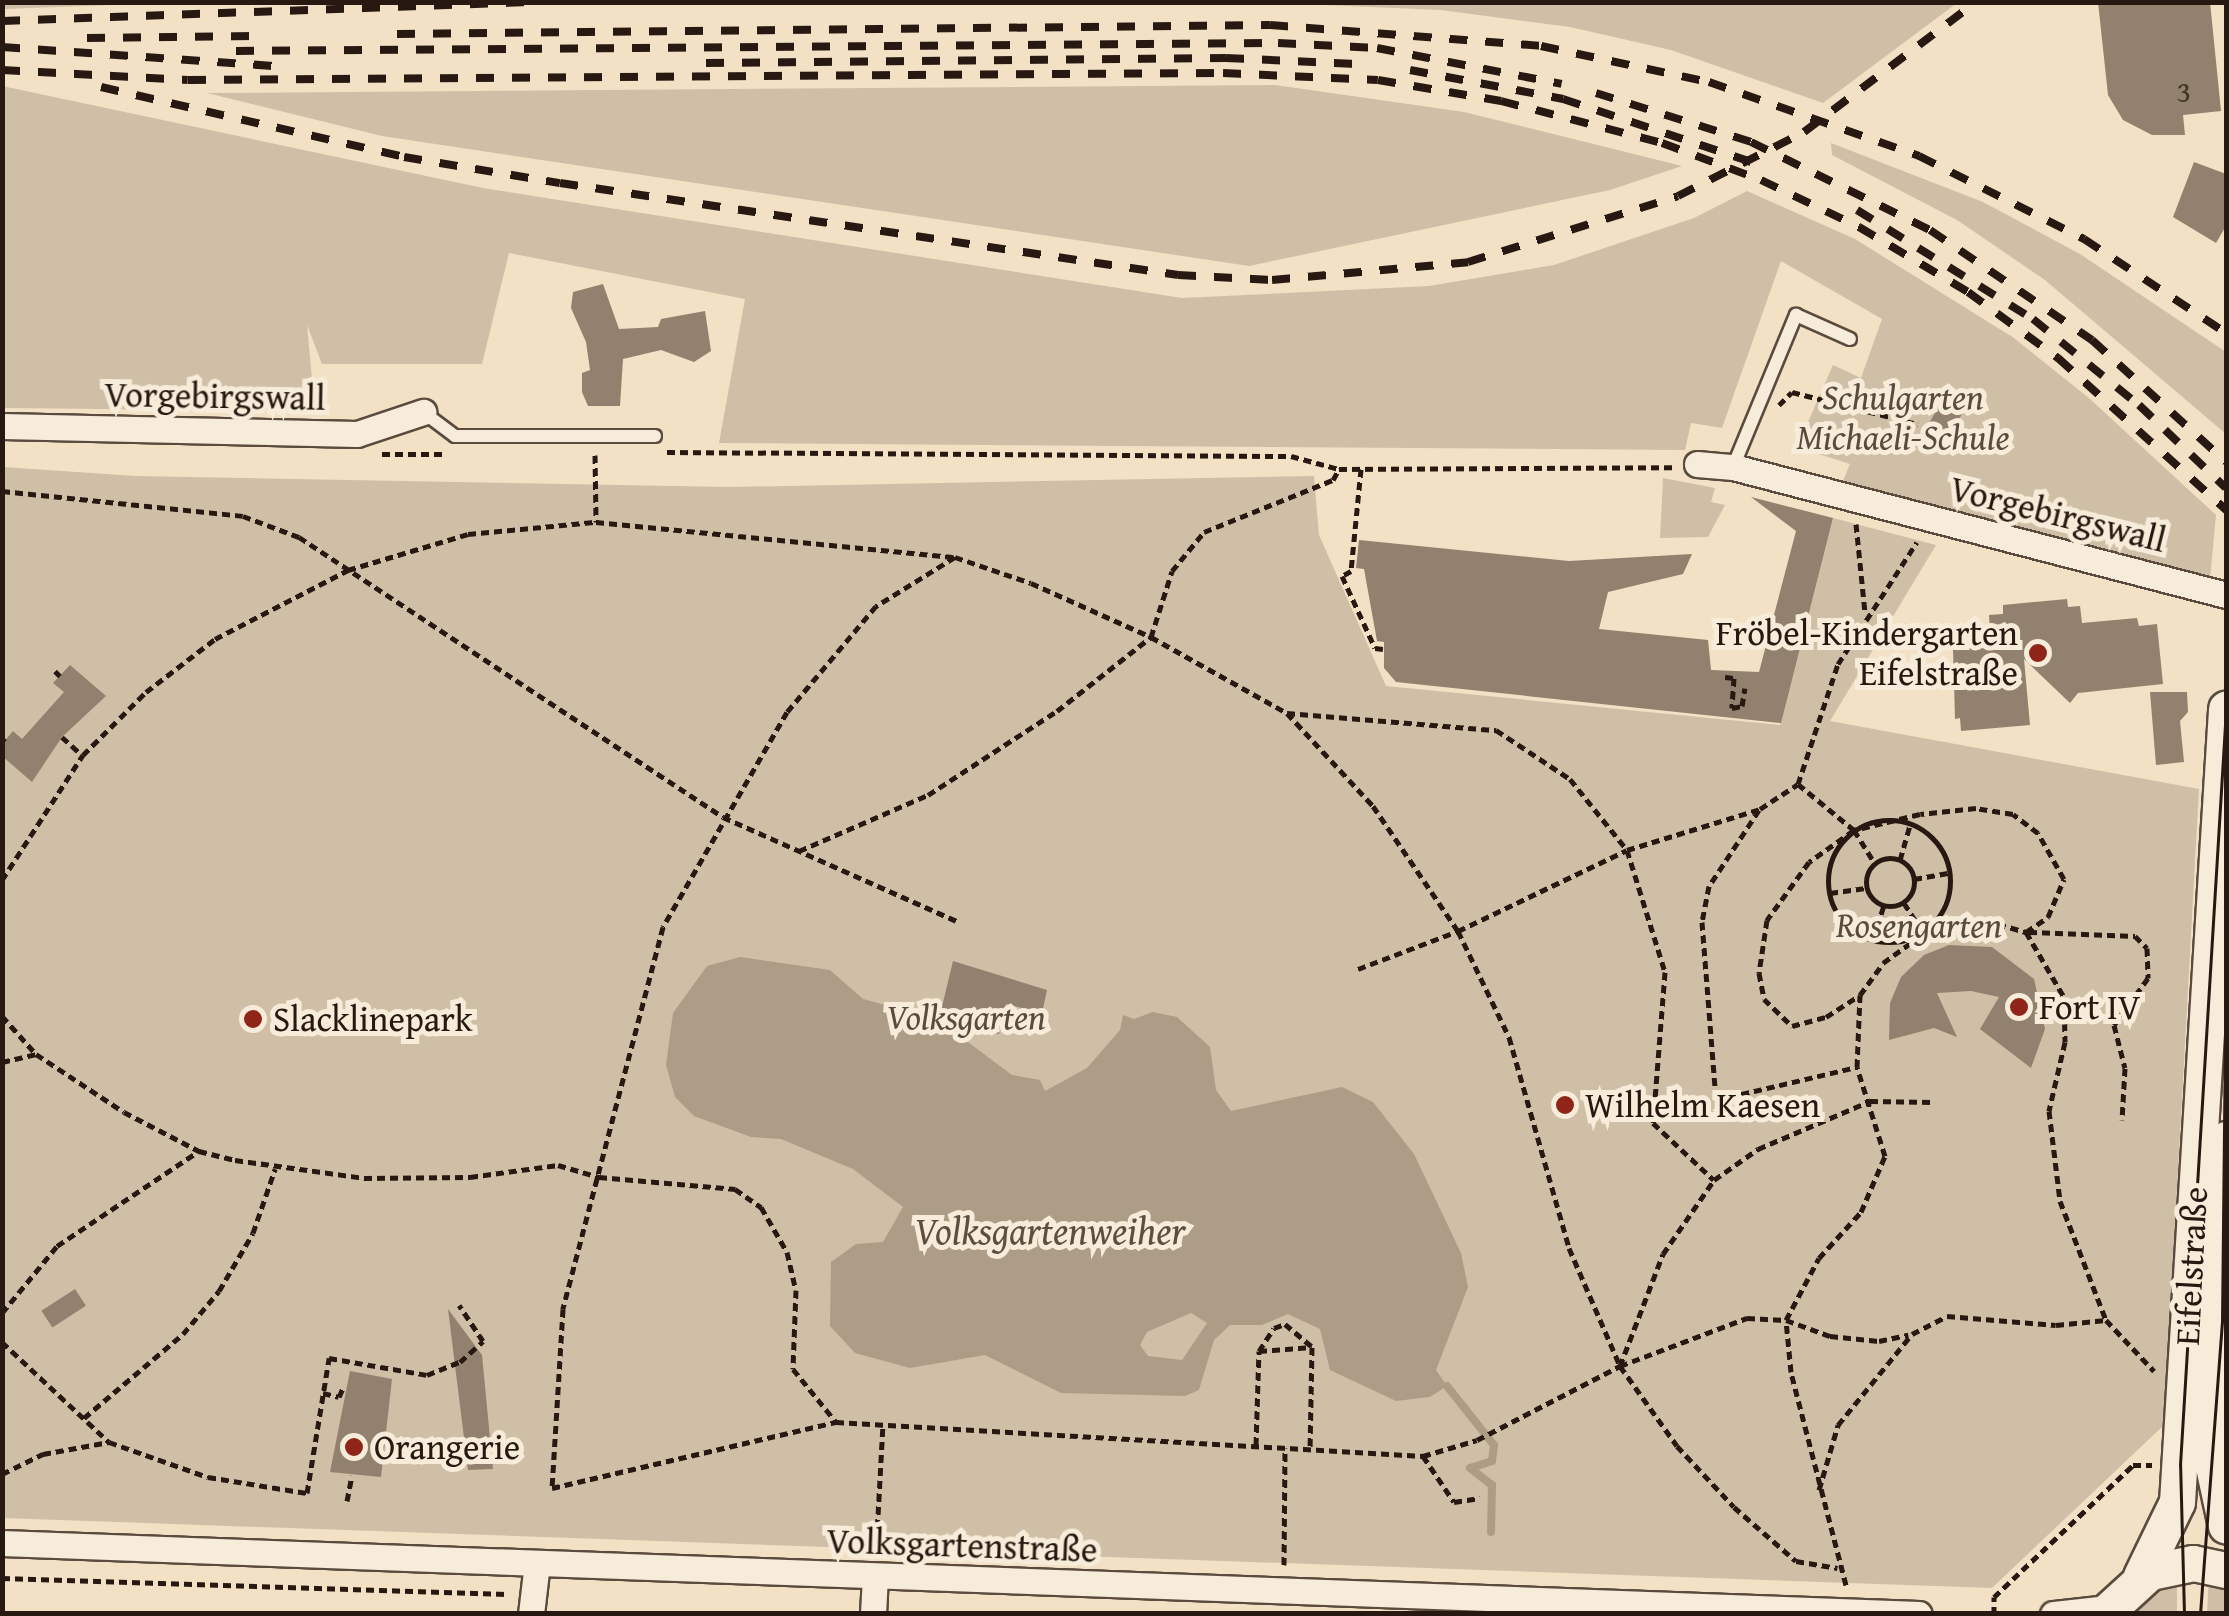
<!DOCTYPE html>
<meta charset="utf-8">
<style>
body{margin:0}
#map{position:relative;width:2229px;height:1616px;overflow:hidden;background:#f2e1c4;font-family:"Gentium Book Plus",serif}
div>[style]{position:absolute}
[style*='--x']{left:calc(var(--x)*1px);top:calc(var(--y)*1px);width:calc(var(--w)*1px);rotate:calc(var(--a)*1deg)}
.green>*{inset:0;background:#cfbfa6}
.water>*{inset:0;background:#ad9d87}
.stream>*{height:8px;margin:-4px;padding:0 4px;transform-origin:4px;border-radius:4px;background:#ad9d87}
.building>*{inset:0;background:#91816e;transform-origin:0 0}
.path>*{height:5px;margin-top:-2.5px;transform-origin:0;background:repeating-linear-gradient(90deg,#271911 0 8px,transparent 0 13px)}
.path>.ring{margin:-2.5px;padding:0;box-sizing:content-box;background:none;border:5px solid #271911;border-radius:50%}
.roads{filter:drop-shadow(2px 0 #5a4b3e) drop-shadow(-2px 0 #5a4b3e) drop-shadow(0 2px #5a4b3e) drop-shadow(0 -2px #5a4b3e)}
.lane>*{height:12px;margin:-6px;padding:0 6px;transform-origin:6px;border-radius:6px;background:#f7ecd9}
.street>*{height:25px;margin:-12.5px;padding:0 12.5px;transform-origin:12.5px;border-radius:12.5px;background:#f7ecd9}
.secondary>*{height:35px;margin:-17.5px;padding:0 17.5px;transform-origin:17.5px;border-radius:17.5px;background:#f7ecd9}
.tram>*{height:2.5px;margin:-1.25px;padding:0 1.25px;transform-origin:1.25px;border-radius:1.25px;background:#271911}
.rail>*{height:8px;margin-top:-4px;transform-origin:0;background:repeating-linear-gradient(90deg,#271911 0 18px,transparent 0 36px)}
.dots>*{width:28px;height:28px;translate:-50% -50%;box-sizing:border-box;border:5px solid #f7ecd9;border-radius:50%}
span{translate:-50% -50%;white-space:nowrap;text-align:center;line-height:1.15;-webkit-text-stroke:10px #f7ecd9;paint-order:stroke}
.number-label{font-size:30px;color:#423328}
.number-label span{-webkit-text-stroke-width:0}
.street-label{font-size:35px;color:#271911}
.park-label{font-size:35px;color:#594b3e;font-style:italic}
.poi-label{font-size:35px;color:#271911}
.right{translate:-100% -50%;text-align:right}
.left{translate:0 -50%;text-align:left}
.water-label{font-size:38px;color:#5d4e40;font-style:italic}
.frame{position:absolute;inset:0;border:5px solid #271911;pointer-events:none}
</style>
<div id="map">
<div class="green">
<i style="clip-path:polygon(3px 2px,168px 2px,168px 3px,3px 9px)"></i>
<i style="clip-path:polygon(1278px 3px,1278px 2px,1957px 3px,1823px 103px,1671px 50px,1570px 27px,1441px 10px)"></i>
<i style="clip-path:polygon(1275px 85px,1464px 112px,1682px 166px,1610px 190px,1249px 266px,382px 136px,207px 93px)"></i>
<i style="clip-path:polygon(2px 86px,483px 188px,1182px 298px,1429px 286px,1554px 265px,1694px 218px,1747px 191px,1855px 239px,2014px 338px,2090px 399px,2216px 515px,2210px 579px,1843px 481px,1850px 464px,1797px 447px,1833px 365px,1861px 378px,1882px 319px,1781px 261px,1722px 428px,1691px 423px,1685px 450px,719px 443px,745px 299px,509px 253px,482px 364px,322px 364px,307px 325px,315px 411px,3px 408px)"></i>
<i style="clip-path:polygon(1831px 143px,1983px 202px,2080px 254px,2226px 352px,2226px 434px,2045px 280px,1957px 220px,1832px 155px)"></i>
<i style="clip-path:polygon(3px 467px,135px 476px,729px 487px,1314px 476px,1319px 535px,1386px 686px,1780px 725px,1833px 518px,1936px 545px,1830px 721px,2199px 789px,2164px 1425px,1992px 1588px,3px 1518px)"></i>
<i style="clip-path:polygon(1663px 478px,1715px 488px,1711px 502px,1725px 505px,1708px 537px,1660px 538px)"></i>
<i style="clip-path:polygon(2177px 1575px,2177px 1613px,2119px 1614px)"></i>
<i style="clip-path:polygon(2209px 1575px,2226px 1581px,2226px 1613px,2207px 1614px)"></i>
</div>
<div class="water">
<i style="clip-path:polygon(evenodd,740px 957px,830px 970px,863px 999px,937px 1019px,1012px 1075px,1040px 1080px,1045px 1091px,1087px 1068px,1120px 1030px,1123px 1015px,1134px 1019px,1153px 1012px,1177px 1017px,1210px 1047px,1216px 1090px,1231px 1111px,1342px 1087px,1373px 1102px,1414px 1154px,1461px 1253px,1468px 1287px,1436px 1370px,1447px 1386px,1430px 1397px,1396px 1401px,1330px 1370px,1320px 1329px,1288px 1314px,1262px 1325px,1230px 1325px,1214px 1340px,1199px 1390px,1185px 1396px,1061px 1393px,985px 1355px,910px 1368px,855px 1353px,830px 1326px,831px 1262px,856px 1244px,883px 1242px,903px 1207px,853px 1169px,781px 1139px,751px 1137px,694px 1116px,675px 1097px,666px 1065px,673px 1013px,707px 966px,740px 957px,1191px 1313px,1207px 1323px,1182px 1360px,1148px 1356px,1140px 1345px,1147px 1332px,1191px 1313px)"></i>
</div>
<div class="stream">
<i style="--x:1447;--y:1386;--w:75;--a:51.5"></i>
<i style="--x:1494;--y:1445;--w:16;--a:97"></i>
<i style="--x:1492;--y:1461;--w:23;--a:162"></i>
<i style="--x:1470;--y:1468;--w:28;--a:38"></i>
<i style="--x:1492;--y:1485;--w:47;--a:91.2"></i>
</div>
<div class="building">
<i style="clip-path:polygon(2098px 2px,2210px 2px,2221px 111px,2183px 115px,2185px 135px,2152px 135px,2123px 120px,2108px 95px)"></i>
<i style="clip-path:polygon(2194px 162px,2226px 174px,2226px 226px,2216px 243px,2173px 217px)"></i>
<i style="clip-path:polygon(603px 284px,619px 329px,658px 327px,661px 319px,705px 311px,711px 351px,694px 362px,661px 350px,623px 359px,620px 406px,588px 406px,582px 392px,582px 373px,590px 370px,586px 342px,571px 308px,573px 292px)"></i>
<i style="left:1943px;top:399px;width:24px;height:40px;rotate:30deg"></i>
<i style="clip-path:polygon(1751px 497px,1833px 518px,1781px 723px,1396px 682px,1384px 668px,1384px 642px,1377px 641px,1364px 569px,1356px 568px,1359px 540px,1569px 561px,1692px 554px,1683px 574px,1608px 592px,1599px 629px,1708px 640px,1711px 670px,1759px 672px,1796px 531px)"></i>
<i style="clip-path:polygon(2067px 599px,2068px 607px,2080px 606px,2082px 623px,2137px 618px,2139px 626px,2157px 624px,2163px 684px,2078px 693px,2070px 703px,2024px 659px,2030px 725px,1961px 731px,1960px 718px,1955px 719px,1953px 649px,1991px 646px,1989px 615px,2003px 614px,2003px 605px)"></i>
<i style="clip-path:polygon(70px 665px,106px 696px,62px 737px,32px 782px,2px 756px,2px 744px,13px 731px,22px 739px,64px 692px,53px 683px)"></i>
<i style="clip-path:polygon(2150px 692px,2187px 692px,2188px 712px,2180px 721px,2184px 762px,2156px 765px)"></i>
<i style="clip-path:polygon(1949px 945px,1992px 947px,2034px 979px,2045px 1029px,2031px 1068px,1980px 1029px,1999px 997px,1971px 991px,1937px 993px,1957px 1037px,1934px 1028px,1889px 1040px,1890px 1003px,1901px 977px,1924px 955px)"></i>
<i style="clip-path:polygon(953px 961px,1047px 990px,1042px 1013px,1006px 1004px,999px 1034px,939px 1019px)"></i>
<i style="left:75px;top:1289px;width:20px;height:40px;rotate:57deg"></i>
<i style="clip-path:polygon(448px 1309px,482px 1355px,493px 1469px,468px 1470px)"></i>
<i style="clip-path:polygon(350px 1371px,392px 1379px,381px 1477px,330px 1472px)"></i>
</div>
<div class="path">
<i style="--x:1779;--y:405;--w:18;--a:-45"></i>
<i style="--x:1792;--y:392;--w:130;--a:14.3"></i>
<i style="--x:667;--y:452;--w:624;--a:0.37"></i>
<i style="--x:1291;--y:456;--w:50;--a:15.2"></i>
<i style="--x:1339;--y:469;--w:335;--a:-0.3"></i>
<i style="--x:382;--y:454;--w:64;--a:0"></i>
<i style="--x:595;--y:455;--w:67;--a:89.1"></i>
<i style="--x:1361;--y:469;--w:102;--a:95.6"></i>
<i style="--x:1351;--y:571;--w:10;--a:151"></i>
<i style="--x:1342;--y:576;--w:79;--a:65.4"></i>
<i style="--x:1375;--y:648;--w:8;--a:7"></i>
<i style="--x:2;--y:491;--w:242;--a:5.9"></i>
<i style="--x:243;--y:516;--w:60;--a:20.6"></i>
<i style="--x:299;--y:537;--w:508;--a:33.44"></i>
<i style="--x:723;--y:817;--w:256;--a:24"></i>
<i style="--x:1856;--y:524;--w:89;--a:84.2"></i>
<i style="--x:955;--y:557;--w:93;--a:148.2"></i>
<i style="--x:876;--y:606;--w:138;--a:130"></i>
<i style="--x:787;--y:712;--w:248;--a:120"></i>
<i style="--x:663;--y:927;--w:395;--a:104.7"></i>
<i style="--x:563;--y:1309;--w:179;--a:93.5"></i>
<i style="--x:552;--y:1488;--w:292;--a:-13.1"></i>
<i style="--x:836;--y:1422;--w:588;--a:3.31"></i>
<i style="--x:1423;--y:1456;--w:56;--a:-16.5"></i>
<i style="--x:1477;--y:1440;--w:161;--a:-27.4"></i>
<i style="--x:1620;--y:1366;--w:120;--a:-69"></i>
<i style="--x:1663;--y:1254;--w:90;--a:-55.4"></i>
<i style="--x:1714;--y:1180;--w:54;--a:-35.2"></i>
<i style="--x:1758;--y:1149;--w:122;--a:-23.2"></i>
<i style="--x:1870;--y:1101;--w:64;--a:0.9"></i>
<i style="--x:55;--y:671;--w:7;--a:45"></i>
<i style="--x:1725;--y:677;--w:9;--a:6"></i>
<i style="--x:1734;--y:678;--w:30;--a:94"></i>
<i style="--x:1732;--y:708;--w:10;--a:-11"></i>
<i style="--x:1742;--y:706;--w:18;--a:-81"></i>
<i style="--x:1287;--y:713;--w:210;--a:4.7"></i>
<i style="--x:1496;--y:730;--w:89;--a:33.5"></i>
<i style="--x:1570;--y:779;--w:91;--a:51.2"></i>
<i style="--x:1627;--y:850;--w:128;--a:72.7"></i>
<i style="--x:1665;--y:972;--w:151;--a:94.5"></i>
<i style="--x:1653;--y:1123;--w:83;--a:43.1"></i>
<i style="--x:62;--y:737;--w:27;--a:42"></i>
<i style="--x:2;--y:739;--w:4;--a:34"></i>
<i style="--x:1798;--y:784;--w:72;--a:39.4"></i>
<i style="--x:1854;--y:830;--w:39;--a:58"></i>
<i style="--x:1759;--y:810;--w:91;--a:123.3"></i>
<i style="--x:1709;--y:886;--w:37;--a:101"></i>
<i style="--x:1702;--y:922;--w:179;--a:85.5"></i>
<i style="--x:1716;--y:1100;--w:145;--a:-13.2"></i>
<i class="ring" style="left:1828px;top:820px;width:117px;height:117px"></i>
<i style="--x:799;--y:851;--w:141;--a:-23.5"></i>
<i style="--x:928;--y:795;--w:154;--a:-33.1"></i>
<i style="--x:1057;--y:711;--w:120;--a:-38.2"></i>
<i style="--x:1151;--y:637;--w:69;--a:-72.3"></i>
<i style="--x:1172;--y:571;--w:50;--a:-50.6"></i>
<i style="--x:1204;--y:532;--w:139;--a:-22"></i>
<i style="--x:1333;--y:480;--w:13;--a:-61"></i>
<i class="ring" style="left:1866px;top:858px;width:43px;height:43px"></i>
<i style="--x:1900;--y:860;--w:37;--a:-74"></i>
<i style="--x:1914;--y:879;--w:36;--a:-10"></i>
<i style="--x:2;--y:880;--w:149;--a:-57.1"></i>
<i style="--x:83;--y:755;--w:89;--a:-45"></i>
<i style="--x:146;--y:692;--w:87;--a:-37.5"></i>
<i style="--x:215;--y:639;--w:150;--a:-27.4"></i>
<i style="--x:348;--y:570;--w:125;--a:-16.7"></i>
<i style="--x:468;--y:534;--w:129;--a:-5.4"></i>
<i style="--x:596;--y:522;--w:361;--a:5.6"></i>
<i style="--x:955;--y:557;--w:80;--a:18.9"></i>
<i style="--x:1031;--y:583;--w:132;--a:24.2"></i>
<i style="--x:1151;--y:637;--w:156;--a:29.2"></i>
<i style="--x:1287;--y:713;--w:127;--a:47.2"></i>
<i style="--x:1373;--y:806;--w:151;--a:55.8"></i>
<i style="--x:1458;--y:931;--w:118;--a:64.3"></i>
<i style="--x:1509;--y:1037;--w:219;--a:74.1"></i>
<i style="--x:1569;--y:1248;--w:129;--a:66.6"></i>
<i style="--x:1620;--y:1366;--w:98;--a:54.5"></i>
<i style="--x:1677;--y:1446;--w:83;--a:46.9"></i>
<i style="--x:1734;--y:1507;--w:82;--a:41.1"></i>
<i style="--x:1796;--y:1561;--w:42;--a:9.7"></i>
<i style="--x:1830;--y:893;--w:36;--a:-8"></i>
<i style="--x:1904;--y:903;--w:35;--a:57"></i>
<i style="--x:2026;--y:932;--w:75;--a:59.7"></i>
<i style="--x:2064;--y:997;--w:45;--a:88.7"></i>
<i style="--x:2065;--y:1042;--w:71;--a:103.1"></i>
<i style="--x:2049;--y:1111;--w:91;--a:83"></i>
<i style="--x:2060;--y:1201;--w:128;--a:68.9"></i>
<i style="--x:2106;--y:1320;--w:70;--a:46.7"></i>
<i style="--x:2029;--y:932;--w:106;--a:2.2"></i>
<i style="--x:2135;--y:936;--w:17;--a:45"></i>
<i style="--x:2147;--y:948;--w:30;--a:88"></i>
<i style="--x:2148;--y:978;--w:58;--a:125.9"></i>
<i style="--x:2114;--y:1025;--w:44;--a:75.7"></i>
<i style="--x:2125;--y:1068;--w:52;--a:93.3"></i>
<i style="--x:1873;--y:939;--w:35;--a:-72"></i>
<i style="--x:1358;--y:969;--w:107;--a:-20.8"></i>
<i style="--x:1458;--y:931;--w:187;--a:-25.6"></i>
<i style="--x:1627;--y:850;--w:139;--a:-17.1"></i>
<i style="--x:1760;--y:809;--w:45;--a:-33.3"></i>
<i style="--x:1798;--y:784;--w:126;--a:-71.6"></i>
<i style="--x:1838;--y:664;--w:145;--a:-57.1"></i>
<i style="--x:2;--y:1016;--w:51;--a:48.2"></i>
<i style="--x:36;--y:1054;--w:105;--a:33.4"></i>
<i style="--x:124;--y:1112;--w:85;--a:27.5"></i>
<i style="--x:199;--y:1151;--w:37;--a:14"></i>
<i style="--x:235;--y:1160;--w:130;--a:7.9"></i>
<i style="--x:364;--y:1178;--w:106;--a:-0.5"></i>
<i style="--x:470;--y:1177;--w:89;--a:-7.8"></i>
<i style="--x:558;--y:1165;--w:43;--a:16.3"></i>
<i style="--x:599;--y:1177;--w:137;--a:5"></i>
<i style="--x:735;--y:1189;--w:32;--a:35"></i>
<i style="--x:761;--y:1207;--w:52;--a:60"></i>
<i style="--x:787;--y:1252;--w:39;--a:77"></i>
<i style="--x:796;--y:1290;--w:79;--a:92.2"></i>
<i style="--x:793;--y:1369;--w:68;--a:50.9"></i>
<i style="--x:2;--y:1062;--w:35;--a:-13"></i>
<i style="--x:2;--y:1313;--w:87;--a:-50.6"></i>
<i style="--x:57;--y:1246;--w:171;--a:-33.8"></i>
<i style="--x:2;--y:1342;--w:146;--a:43.1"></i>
<i style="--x:109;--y:1442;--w:105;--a:19.5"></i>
<i style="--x:208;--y:1477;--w:100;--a:9.2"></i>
<i style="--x:307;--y:1493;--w:137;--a:-80.7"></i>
<i style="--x:329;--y:1358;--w:99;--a:9.8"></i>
<i style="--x:427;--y:1375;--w:35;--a:-22"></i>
<i style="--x:460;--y:1362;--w:31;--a:-42"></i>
<i style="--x:483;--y:1341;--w:43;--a:-123.7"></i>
<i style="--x:1259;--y:1351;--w:27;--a:-57"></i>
<i style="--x:1274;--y:1328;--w:12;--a:-20"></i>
<i style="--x:1285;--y:1324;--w:35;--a:40"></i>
<i style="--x:1620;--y:1366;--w:136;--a:-20.7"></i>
<i style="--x:1747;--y:1318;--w:39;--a:3"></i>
<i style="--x:1786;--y:1320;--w:47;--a:20"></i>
<i style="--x:1830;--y:1336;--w:49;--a:5.8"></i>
<i style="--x:1879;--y:1341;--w:30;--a:-12"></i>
<i style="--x:323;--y:1393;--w:16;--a:14"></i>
<i style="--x:339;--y:1397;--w:10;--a:-66"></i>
<i style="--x:84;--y:1418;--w:130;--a:-40.3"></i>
<i style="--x:183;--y:1334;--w:56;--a:-50.1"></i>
<i style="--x:219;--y:1291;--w:67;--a:-59.6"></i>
<i style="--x:253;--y:1233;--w:68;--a:-71"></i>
<i style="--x:1256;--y:1445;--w:94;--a:-88.2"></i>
<i style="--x:1259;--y:1351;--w:53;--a:-4.3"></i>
<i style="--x:1312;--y:1347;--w:103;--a:91.1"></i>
<i style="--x:1423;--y:1456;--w:55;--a:56"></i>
<i style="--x:1454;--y:1502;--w:26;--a:-9"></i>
<i style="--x:2;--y:1474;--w:46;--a:-26"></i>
<i style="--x:43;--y:1454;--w:67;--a:-10.3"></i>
<i style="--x:1819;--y:1490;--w:68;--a:-73.7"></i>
<i style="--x:1838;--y:1425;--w:117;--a:-50.9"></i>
<i style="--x:1912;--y:1334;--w:39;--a:-27"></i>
<i style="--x:1947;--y:1316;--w:109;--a:4.7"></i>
<i style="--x:2056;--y:1325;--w:50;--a:-5.7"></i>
<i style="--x:347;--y:1501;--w:26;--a:-79"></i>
<i style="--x:876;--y:1553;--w:129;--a:-86.9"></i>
<i style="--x:1284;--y:1565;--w:117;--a:-89.5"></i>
<i style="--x:2;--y:1578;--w:505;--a:1.81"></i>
<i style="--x:1846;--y:1585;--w:220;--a:-104.5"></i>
<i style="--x:1791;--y:1372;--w:52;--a:-95.5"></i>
<i style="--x:1786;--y:1320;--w:70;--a:-62"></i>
<i style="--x:1819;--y:1258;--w:62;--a:-47.6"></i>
<i style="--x:1861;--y:1212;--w:61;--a:-66.8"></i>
<i style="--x:1885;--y:1156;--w:93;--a:-107.5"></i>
<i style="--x:1857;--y:1067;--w:72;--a:-87.6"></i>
<i style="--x:1860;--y:995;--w:39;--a:-54"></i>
<i style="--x:1883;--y:963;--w:68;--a:-36"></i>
<i style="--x:1938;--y:923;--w:60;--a:1"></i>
<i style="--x:1998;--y:924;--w:29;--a:16"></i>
<i style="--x:2026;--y:932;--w:27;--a:-34"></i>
<i style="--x:2048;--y:917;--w:41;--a:-67.2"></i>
<i style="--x:2064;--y:879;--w:53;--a:-119.5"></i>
<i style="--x:2038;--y:833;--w:31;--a:-143"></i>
<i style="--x:2013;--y:814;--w:37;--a:-171"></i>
<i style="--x:1976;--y:808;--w:56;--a:173.9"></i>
<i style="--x:1920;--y:814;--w:68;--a:166.4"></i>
<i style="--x:1854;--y:830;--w:55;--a:144.6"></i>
<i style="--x:1809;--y:862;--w:72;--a:125.9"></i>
<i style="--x:1767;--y:920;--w:54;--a:98.6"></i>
<i style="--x:1759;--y:973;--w:26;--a:79"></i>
<i style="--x:1764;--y:999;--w:39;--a:44"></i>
<i style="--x:1792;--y:1026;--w:35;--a:-15"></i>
<i style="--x:1826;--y:1017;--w:40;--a:-32.9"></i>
<i style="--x:1994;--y:1614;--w:17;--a:-90"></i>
<i style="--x:1994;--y:1597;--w:192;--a:-43.5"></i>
<i style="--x:2133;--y:1465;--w:19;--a:0"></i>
</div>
<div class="roads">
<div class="lane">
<i style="--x:423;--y:412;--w:40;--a:37"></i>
<i style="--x:455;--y:436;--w:200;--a:0"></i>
<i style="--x:1733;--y:467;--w:165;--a:-67.5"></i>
<i style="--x:1796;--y:315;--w:59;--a:24"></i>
</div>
<div class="street">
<i style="--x:2;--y:426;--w:355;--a:1.3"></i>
<i style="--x:357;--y:434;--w:70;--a:-18.4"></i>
<i style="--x:1697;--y:464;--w:36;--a:5"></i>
<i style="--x:1733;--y:467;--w:509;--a:14.55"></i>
<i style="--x:2;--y:1543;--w:1918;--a:2.12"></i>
<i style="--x:531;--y:1614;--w:51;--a:-83.3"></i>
<i style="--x:873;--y:1614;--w:38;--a:-87"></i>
<i style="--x:2053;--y:1614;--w:54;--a:-6.3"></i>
</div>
<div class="secondary">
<i style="--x:2226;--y:1139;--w:327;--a:92.3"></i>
<i style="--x:2213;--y:1466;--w:61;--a:77.8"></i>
<i style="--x:2141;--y:1576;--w:82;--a:-64.1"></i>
<i style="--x:2177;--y:1502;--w:795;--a:-86.46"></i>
<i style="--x:2104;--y:1614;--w:62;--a:-42.4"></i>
<i style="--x:2150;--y:1572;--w:44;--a:-11.8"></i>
<i style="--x:2193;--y:1563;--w:34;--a:12"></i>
</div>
</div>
<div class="tram">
<i style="--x:2184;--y:1614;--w:149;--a:-91.5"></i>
<i style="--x:2180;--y:1465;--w:757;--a:-86.52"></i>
<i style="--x:2200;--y:1614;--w:293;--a:-85.7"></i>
<i style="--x:2222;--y:1322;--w:400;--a:-89.4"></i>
</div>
<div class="rail">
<i style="--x:2;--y:21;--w:528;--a:-2.06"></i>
<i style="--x:397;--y:34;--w:873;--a:-0.59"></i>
<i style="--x:1270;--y:25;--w:272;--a:4.4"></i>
<i style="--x:1541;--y:46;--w:172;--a:12.1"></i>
<i style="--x:1709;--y:82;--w:223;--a:19.4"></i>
<i style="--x:1919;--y:156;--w:185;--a:26.7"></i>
<i style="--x:2084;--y:239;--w:170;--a:33.5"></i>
<i style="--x:87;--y:38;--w:170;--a:-0.7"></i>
<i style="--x:2;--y:47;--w:275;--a:4"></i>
<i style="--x:236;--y:51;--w:1042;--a:-0.44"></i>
<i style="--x:1278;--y:43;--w:99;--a:2.9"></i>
<i style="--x:1377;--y:48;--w:188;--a:11"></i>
<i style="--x:706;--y:63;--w:520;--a:-0.55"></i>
<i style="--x:1226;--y:58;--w:130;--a:2.6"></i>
<i style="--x:2;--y:70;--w:186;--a:3.1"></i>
<i style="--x:188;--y:80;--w:1035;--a:-0.39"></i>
<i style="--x:1223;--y:73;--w:155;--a:2.6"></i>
<i style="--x:1378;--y:80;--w:125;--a:9.7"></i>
<i style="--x:1501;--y:101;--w:166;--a:14.6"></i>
<i style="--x:1662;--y:143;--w:106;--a:20.5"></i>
<i style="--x:1761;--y:180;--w:109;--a:25.6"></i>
<i style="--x:1859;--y:227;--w:127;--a:30.8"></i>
<i style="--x:1968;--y:292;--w:112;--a:36.3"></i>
<i style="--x:2058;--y:358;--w:227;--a:42.1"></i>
<i style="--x:1410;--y:70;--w:156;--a:10.7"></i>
<i style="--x:1563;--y:99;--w:214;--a:18.5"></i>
<i style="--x:101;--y:87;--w:311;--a:13"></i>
<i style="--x:404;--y:157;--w:158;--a:9.5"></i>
<i style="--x:560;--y:183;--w:625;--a:8.47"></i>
<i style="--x:1178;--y:275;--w:94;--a:3"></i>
<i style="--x:1272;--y:280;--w:197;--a:-5.2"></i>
<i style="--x:1468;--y:262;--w:220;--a:-17.4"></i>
<i style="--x:1678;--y:196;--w:141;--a:-26.9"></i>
<i style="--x:1804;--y:132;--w:216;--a:-37.1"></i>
<i style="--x:1596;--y:93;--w:163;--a:17.5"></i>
<i style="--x:1751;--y:142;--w:199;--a:26.2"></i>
<i style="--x:1930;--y:230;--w:196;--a:34.2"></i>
<i style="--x:2092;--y:340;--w:181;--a:42.3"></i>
<i style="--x:1857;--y:210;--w:207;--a:31.8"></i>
<i style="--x:2033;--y:319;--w:136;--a:39.1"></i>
<i style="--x:2139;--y:405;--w:120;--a:43.7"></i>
</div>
<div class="dots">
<i style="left:2038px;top:653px;background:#8f2418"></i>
<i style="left:2019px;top:1007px;background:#8f2418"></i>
<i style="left:253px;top:1019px;background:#8f2418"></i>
<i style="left:1565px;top:1105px;background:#8f2418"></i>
<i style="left:354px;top:1447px;background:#8f2418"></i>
</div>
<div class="number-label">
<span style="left:2184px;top:91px">3</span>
</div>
<div class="street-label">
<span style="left:215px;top:396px;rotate:1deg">Vorgebirgswall</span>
<span style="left:2058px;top:514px;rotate:14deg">Vorgebirgswall</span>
<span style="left:2191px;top:1266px;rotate:-87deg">Eifelstraße</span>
<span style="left:962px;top:1545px;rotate:2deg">Volksgartenstraße</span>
</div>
<div class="park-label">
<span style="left:1903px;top:417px">Schulgarten<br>Michaeli-Schule</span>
<span style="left:1919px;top:925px">Rosengarten</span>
<span style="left:966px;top:1017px">Volksgarten</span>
</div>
<div class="poi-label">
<span class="right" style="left:2018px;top:653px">Fröbel-Kindergarten<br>Eifelstraße</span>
<span class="left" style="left:2039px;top:1007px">Fort IV</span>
<span class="left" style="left:273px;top:1019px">Slacklinepark</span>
<span class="left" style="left:1585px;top:1105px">Wilhelm Kaesen</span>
<span class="left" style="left:374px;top:1447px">Orangerie</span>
</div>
<div class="water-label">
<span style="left:1050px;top:1231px">Volksgartenweiher</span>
</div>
<div class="frame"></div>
</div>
